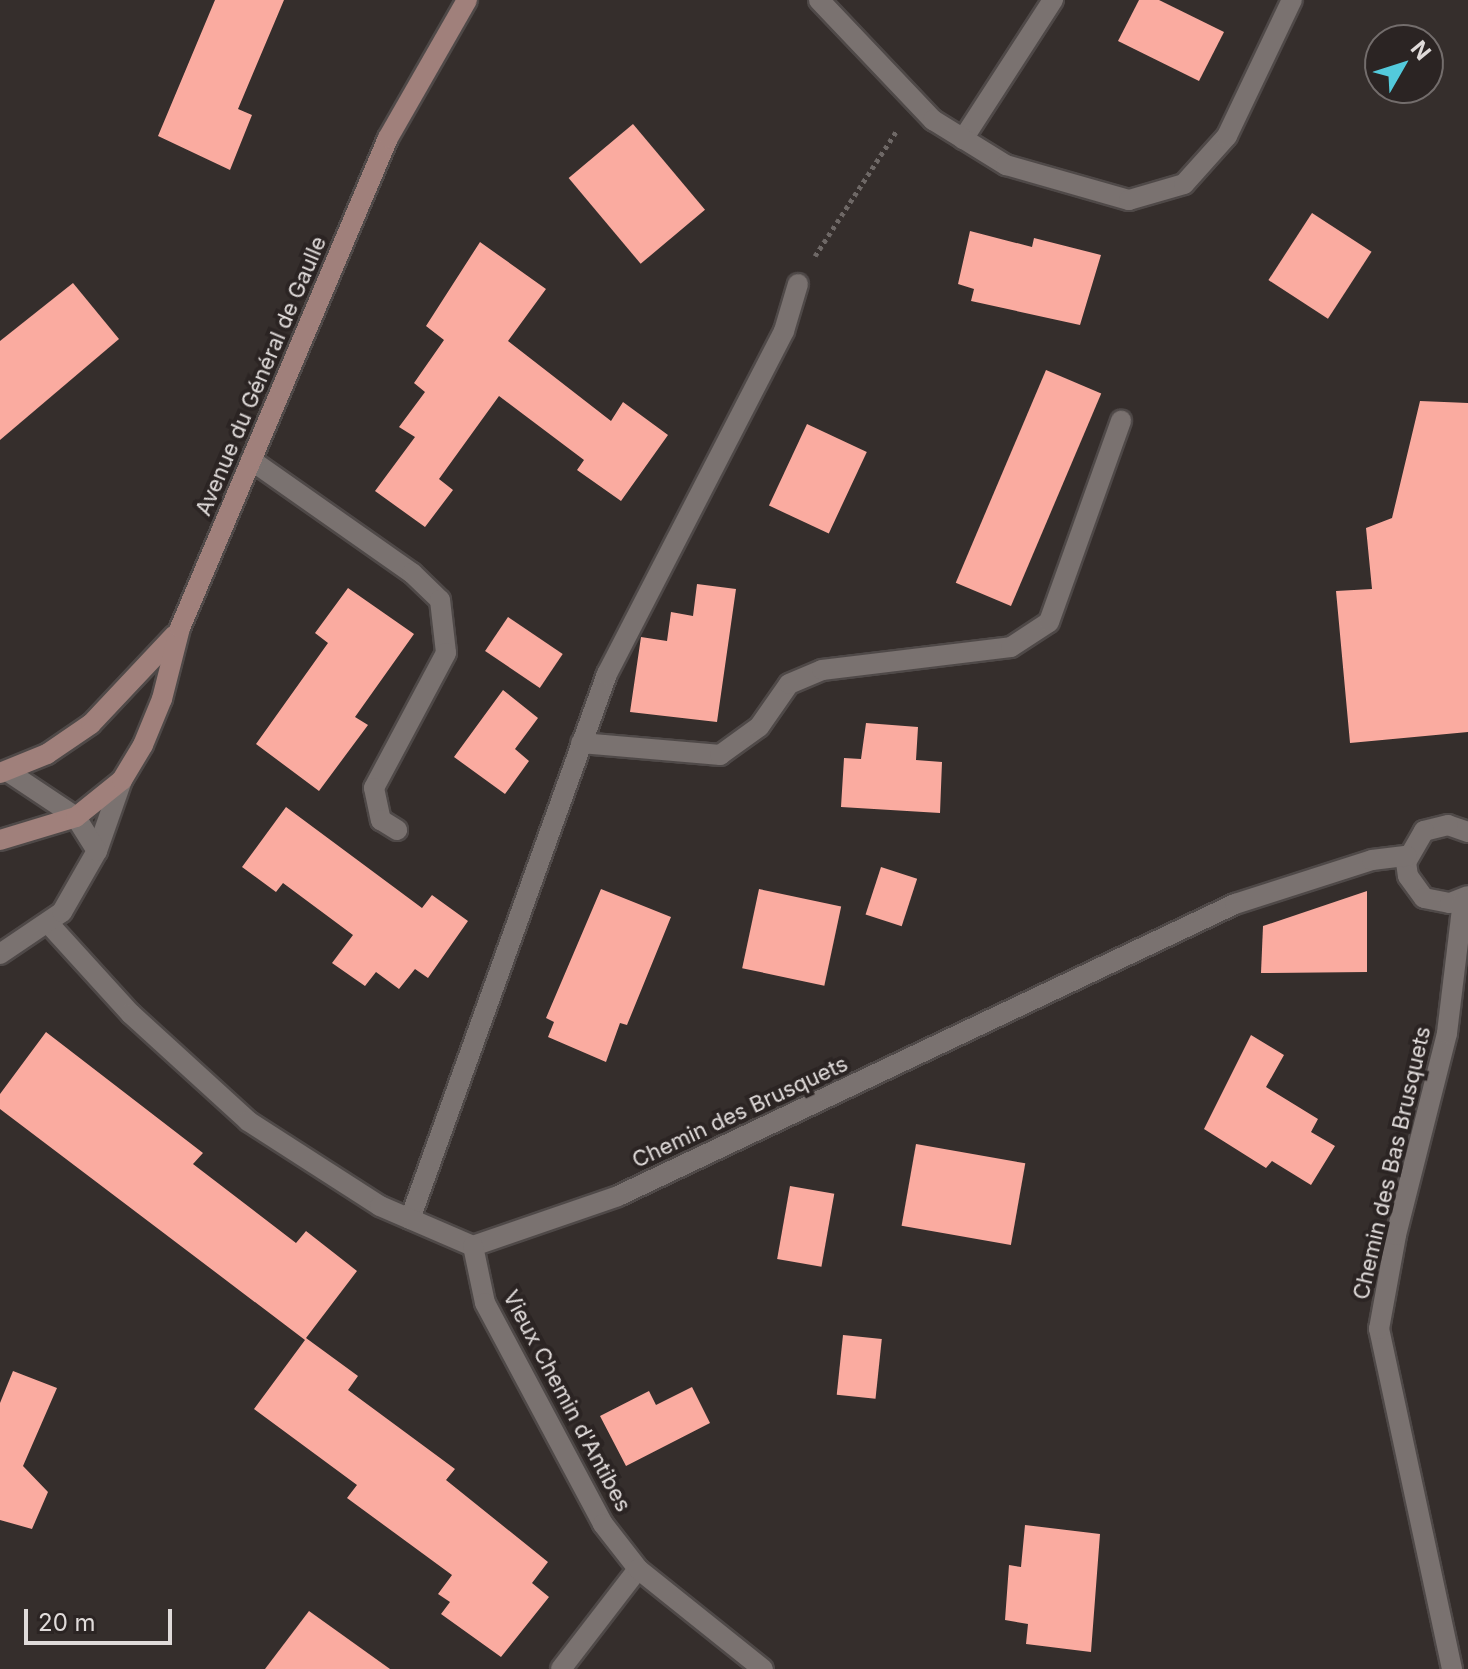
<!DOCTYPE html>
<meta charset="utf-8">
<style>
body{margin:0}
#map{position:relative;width:1468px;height:1669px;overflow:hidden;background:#352e2c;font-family:Inter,sans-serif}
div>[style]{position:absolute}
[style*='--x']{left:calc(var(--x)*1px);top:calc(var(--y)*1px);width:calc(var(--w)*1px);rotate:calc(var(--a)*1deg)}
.building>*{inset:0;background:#faaba0;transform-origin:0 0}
.path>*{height:5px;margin-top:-2.5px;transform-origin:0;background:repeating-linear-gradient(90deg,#6e6866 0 4px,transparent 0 8px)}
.roads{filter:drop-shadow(2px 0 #4f4948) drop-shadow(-2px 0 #4f4948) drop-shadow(0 2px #4f4948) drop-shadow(0 -2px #4f4948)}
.service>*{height:20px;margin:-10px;padding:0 10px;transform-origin:10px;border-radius:10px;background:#7a7270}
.minor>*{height:20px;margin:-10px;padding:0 10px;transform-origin:10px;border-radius:10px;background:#7a7270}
.secondary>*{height:20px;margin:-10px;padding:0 10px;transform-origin:10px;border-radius:10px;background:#a0807b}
span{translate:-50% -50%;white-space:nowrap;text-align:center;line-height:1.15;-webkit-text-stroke:8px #2b2423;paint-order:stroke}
.street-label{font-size:22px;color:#e0dbda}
.north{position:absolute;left:1364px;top:24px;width:80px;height:80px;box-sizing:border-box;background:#2b2423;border:2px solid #736d6c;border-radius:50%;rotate:51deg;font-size:22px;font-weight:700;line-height:32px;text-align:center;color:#e0dbda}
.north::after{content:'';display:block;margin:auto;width:28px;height:36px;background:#53cadc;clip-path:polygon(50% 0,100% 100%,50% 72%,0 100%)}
.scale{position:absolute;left:24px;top:1609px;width:148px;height:36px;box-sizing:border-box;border:4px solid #e0dbda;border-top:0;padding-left:10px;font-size:24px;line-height:28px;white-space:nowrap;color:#e0dbda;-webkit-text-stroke:6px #2b2423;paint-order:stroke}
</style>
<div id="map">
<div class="building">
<i style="clip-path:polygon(215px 0,284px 0,238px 109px,252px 115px,230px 170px,158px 136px)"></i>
<i style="clip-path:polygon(1139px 0,1159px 0,1224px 32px,1199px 81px,1118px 41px)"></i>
<i style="left:633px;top:124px;width:112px;height:84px;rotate:50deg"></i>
<i style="left:1312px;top:213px;width:71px;height:80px;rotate:33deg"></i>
<i style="clip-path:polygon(970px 231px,1032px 247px,1034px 238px,1101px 255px,1080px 325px,971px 301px,974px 289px,958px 284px)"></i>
<i style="clip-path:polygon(480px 242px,546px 289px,508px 341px,611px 421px,623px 402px,668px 435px,621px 501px,577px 470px,584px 460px,499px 396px,439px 479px,453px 490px,425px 527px,375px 491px,415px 437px,399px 427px,425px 392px,414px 383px,444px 340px,426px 326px)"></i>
<i style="clip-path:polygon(73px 283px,119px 339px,0 440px,0 341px)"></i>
<i style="left:1046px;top:370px;width:60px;height:231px;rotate:23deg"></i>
<i style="clip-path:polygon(1420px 401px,1468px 403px,1468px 732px,1350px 743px,1336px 591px,1372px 589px,1366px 528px,1392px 518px)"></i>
<i style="left:807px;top:424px;width:66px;height:90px;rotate:25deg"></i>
<i style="clip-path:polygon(697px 584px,736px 589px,717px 722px,630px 712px,641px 637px,667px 641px,671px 612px,693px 616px)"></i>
<i style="clip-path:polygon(348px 588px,414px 634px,355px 717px,368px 725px,319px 791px,256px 744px,328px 643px,315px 633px)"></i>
<i style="left:508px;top:617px;width:66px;height:41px;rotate:34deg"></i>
<i style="clip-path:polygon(503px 690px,538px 718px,515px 749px,529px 761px,505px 794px,454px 757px)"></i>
<i style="clip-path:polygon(866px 723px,918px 727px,916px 760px,942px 762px,940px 813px,841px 807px,844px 758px,861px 759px)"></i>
<i style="clip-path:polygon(286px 807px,422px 908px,432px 895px,468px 921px,428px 978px,415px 969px,399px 989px,376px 972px,365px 986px,332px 963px,353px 935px,283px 883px,276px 892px,242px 867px)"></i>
<i style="left:881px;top:867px;width:38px;height:50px;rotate:18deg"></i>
<i style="clip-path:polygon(601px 889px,671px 917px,627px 1025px,620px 1023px,606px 1062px,548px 1037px,554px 1022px,546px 1018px)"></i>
<i style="left:759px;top:889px;width:84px;height:81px;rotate:12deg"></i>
<i style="clip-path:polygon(1367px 891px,1367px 972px,1261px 973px,1263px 926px)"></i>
<i style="clip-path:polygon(46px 1032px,203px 1153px,193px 1164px,296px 1243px,306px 1231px,357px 1271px,306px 1338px,358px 1376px,348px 1390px,455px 1469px,446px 1480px,548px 1562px,532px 1583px,549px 1597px,501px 1657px,441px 1614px,450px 1602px,438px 1594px,452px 1575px,347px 1498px,357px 1485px,254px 1409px,305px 1340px,0 1109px,0 1094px)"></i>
<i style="clip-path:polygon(1251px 1035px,1284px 1055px,1266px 1087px,1318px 1119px,1311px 1132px,1335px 1146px,1311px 1185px,1272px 1161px,1266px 1168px,1204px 1129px)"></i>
<i style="left:916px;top:1144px;width:111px;height:83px;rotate:10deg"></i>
<i style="left:790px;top:1186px;width:45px;height:74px;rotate:10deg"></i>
<i style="left:843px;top:1335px;width:39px;height:60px;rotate:6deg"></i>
<i style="clip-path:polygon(13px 1371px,57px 1388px,23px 1466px,48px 1492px,32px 1529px,0 1520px,0 1403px)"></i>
<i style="clip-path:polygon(692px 1387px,710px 1423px,626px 1466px,600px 1416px,649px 1391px,656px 1405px)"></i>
<i style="clip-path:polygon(1025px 1525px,1100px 1534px,1091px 1652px,1026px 1644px,1028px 1624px,1005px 1620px,1009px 1565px,1021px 1567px)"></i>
<i style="clip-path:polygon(309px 1611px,390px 1669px,265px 1669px)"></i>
</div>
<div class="path">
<i style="--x:815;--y:256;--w:150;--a:-56.9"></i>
</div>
<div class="roads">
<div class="service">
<i style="--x:963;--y:139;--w:166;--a:-57.1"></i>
<i style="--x:251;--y:460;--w:197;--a:35.1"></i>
<i style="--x:412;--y:573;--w:39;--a:44"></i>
<i style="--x:440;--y:600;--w:53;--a:83.5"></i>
<i style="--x:446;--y:653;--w:153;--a:118.1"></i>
<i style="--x:374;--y:788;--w:33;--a:78"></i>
<i style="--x:381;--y:820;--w:19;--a:32"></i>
<i style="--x:581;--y:743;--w:140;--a:4.9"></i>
<i style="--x:720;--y:755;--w:48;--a:-35.7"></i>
<i style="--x:759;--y:727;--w:52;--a:-55.1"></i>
<i style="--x:789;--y:684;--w:36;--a:-23"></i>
<i style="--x:822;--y:670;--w:190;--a:-6.9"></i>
<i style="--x:1011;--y:647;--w:45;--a:-33.3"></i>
<i style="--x:1049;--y:622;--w:214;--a:-70.3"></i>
<i style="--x:410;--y:1219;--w:580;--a:-70.13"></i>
<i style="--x:607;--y:674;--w:386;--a:-62.7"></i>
<i style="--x:784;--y:331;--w:49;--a:-73.4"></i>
<i style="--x:561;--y:1669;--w:126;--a:-52.4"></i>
</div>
<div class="minor">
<i style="--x:819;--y:0;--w:166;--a:46.5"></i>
<i style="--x:933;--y:120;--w:86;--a:31.7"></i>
<i style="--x:1006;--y:165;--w:128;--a:15.9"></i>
<i style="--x:1129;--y:200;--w:57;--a:-16.2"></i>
<i style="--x:1184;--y:184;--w:64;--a:-48.1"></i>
<i style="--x:1227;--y:136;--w:151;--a:-64.5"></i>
<i style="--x:1468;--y:832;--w:21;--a:-161"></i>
<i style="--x:1448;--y:825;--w:25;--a:166"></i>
<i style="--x:1424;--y:831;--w:36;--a:120"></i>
<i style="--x:1406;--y:862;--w:14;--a:82"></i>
<i style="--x:1408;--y:876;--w:27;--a:54"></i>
<i style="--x:1424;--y:898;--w:26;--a:11"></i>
<i style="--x:1450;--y:903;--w:19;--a:-21"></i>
<i style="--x:97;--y:851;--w:75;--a:-70.6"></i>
<i style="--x:49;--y:924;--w:122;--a:47.7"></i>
<i style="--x:131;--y:1014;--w:159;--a:42.4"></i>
<i style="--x:248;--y:1121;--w:157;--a:32.8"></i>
<i style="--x:380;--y:1206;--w:101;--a:23.3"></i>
<i style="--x:473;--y:1246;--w:153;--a:-19"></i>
<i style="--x:618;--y:1196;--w:683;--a:-25.33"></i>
<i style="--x:1235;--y:904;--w:144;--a:-17.8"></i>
<i style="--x:1372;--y:860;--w:35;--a:-7"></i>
<i style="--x:0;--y:954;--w:75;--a:-34.1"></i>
<i style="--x:62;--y:912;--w:70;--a:-60.2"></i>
<i style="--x:97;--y:851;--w:40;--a:-122"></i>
<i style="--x:76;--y:817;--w:83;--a:-146.3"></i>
<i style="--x:473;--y:1246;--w:58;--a:78.1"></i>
<i style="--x:485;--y:1303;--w:251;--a:61.9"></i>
<i style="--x:603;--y:1524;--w:57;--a:52.1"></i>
<i style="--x:638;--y:1569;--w:160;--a:38.7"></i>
<i style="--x:1452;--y:1669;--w:348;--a:-102.1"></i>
<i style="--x:1379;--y:1329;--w:96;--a:-79.7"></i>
<i style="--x:1396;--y:1235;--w:208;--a:-75.8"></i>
<i style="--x:1447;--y:1033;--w:134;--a:-83.1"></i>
</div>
<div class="secondary">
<i style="--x:0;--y:773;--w:51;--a:-22"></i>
<i style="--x:47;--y:754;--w:53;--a:-34.3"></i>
<i style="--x:91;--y:724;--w:122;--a:-46.7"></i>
<i style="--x:0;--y:840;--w:79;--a:-16.8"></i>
<i style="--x:76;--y:817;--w:59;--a:-38.8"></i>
<i style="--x:122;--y:780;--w:41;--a:-59"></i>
<i style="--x:143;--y:745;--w:50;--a:-67.6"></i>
<i style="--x:162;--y:699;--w:73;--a:-75.8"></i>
<i style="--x:180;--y:628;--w:532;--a:-67"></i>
<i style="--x:388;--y:138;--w:159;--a:-60.2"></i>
</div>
</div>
<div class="street-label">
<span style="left:261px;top:376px;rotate:-67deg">Avenue du Général de Gaulle</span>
<span style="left:740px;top:1112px;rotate:-25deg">Chemin des Brusquets</span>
<span style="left:1392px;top:1163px;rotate:-77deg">Chemin des Bas Brusquets</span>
<span style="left:567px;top:1401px;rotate:62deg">Vieux Chemin d'Antibes</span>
</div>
<div class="north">N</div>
<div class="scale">20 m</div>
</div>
